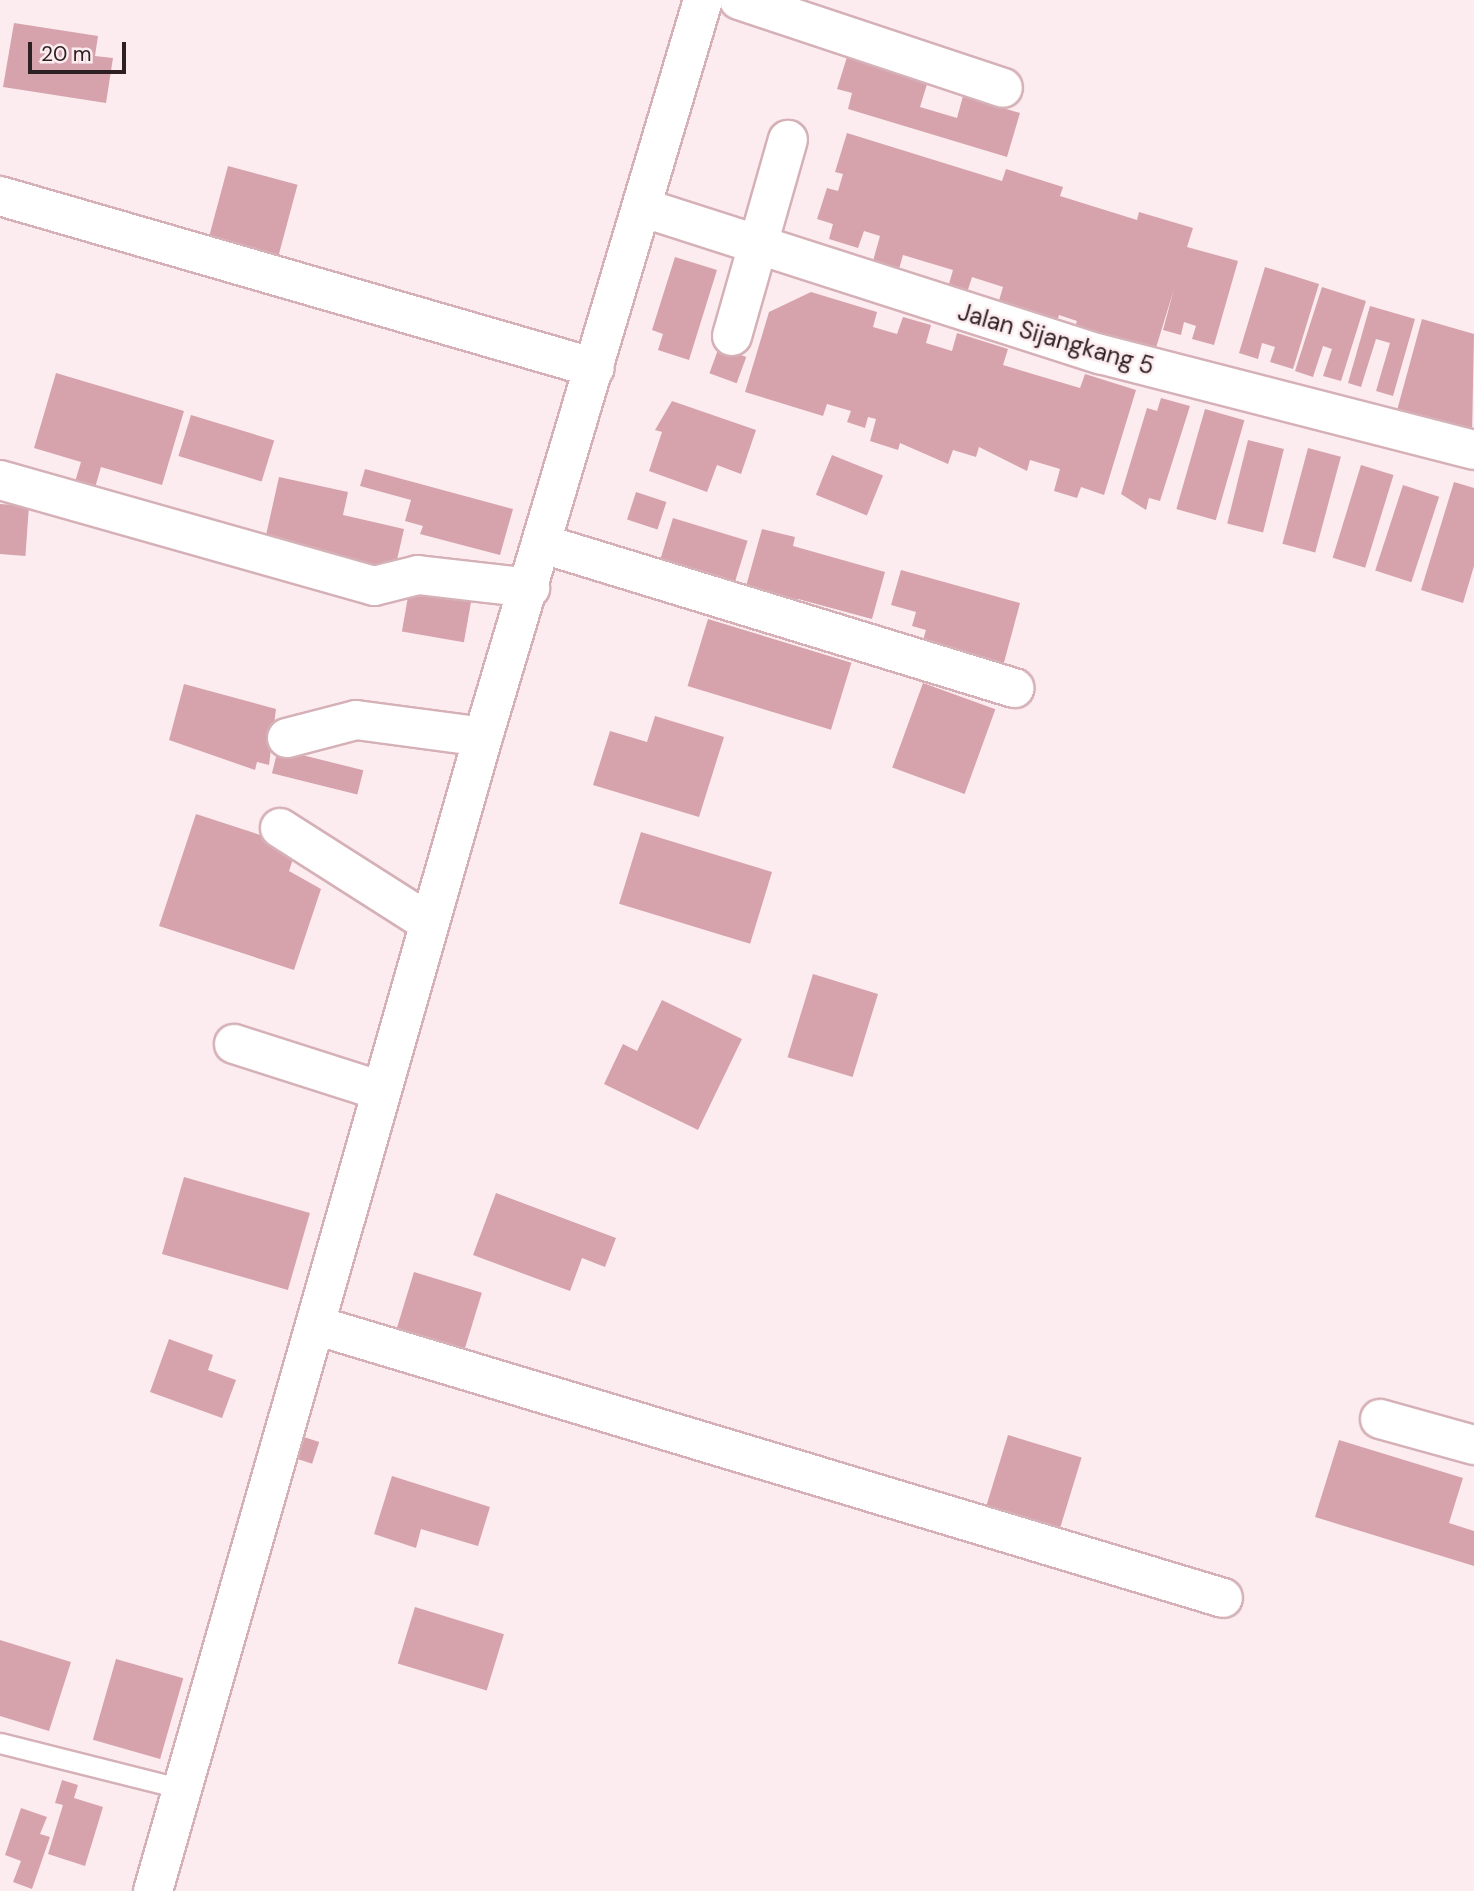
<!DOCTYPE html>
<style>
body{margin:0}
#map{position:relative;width:1474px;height:1891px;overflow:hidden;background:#fcecef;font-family:"DM Sans",sans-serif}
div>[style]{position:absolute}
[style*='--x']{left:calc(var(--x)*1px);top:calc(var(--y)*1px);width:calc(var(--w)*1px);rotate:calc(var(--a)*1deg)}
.building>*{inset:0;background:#d6a3ad;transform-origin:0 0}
.roads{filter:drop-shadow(2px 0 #d5b1b7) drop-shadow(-2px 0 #d5b1b7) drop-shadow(0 2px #d5b1b7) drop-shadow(0 -2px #d5b1b7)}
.service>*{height:19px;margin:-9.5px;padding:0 9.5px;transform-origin:9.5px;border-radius:9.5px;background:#fff}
.minor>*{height:38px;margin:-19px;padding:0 19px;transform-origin:19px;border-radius:19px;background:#fff}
span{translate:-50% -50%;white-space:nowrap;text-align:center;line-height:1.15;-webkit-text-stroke:5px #fcecef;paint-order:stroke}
.street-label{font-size:24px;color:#2d1f22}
.scale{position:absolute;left:28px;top:42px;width:98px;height:32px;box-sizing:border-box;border:4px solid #2d1f22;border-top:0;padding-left:9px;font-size:21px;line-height:24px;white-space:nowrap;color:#2d1f22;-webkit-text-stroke:5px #fcecef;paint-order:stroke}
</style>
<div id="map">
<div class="building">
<i style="clip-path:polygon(14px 23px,98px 36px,95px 56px,113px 58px,106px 103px,3px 87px)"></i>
<i style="clip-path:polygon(847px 57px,928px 81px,920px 107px,957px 118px,963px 96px,1020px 113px,1007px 157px,848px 109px,852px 93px,837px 89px)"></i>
<i style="clip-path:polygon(847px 133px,1002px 181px,1006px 169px,1063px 187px,1060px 196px,1137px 220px,1139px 212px,1193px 228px,1187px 247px,1238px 261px,1214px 345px,1192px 339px,1196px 326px,1184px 322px,1181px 335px,1163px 330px,1174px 289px,1155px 351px,1075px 327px,1077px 321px,1059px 315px,1057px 322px,998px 304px,1003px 287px,972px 277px,965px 299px,946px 294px,953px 270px,903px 255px,899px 269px,873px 261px,880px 236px,864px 231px,858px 248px,829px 239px,833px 224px,817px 219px,827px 188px,838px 191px,843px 174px,835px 172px)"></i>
<i style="left:228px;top:166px;width:72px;height:84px;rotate:15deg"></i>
<i style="clip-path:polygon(675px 257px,717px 270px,689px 360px,658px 350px,663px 334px,652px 330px)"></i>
<i style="clip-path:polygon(1265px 267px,1319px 284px,1293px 369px,1270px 362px,1275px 347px,1262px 343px,1258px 359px,1239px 353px)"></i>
<i style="clip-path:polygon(1322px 287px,1366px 301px,1341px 381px,1323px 376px,1332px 349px,1323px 346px,1313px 377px,1295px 371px)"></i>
<i style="clip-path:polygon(811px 292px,877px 312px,873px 327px,897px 334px,903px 317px,931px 325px,926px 343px,952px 351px,957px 333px,1008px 349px,1003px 365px,1080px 388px,1085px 374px,1136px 390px,1104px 495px,1081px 487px,1077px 498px,1054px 491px,1060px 469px,1030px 460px,1027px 471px,979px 447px,976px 457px,953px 450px,948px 464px,900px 443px,898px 450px,870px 441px,876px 419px,868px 417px,865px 428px,847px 422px,851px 411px,827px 404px,823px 416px,745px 392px,769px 312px)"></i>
<i style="clip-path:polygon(1370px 306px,1415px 319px,1393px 396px,1376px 391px,1390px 343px,1376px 339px,1361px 387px,1348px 383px)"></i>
<i style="clip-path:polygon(1422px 319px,1474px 334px,1472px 435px,1396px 414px)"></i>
<i style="left:719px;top:347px;width:29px;height:28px;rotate:20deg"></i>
<i style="clip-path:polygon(56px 373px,184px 411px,162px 485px,101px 467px,94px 491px,74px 485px,81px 462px,34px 448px)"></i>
<i style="clip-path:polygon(1161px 398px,1190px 406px,1160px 501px,1149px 498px,1146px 510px,1121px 494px,1147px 408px,1157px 411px)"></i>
<i style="clip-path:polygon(672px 401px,756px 430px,741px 474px,717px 465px,707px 492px,649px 471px,662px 432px,655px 430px)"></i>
<i style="left:1205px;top:409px;width:41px;height:104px;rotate:16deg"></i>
<i style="left:191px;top:415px;width:87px;height:43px;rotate:17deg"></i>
<i style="left:1248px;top:440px;width:37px;height:86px;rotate:14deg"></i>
<i style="left:1308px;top:448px;width:34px;height:99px;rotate:15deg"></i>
<i style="left:832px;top:455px;width:55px;height:43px;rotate:22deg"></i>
<i style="left:1361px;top:465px;width:34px;height:97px;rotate:17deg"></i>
<i style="clip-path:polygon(365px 469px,513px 509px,500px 555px,420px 534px,423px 526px,405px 521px,411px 500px,360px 486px)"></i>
<i style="clip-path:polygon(279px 477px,348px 492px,343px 515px,404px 529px,394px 573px,264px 544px)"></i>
<i style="clip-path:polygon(1454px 482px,1474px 488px,1474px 566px,1463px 603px,1421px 590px)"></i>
<i style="left:1403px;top:485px;width:38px;height:90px;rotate:18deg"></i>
<i style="left:636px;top:492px;width:32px;height:29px;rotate:18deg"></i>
<i style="left:0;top:504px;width:29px;height:50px;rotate:4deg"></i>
<i style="left:673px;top:518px;width:78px;height:50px;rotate:17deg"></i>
<i style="clip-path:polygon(762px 529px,795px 537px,793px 546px,885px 572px,872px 619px,798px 599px,794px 613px,745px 590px)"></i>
<i style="clip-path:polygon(901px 570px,1020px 603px,1002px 670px,921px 647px,926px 630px,912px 626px,916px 612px,891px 605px)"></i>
<i style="left:409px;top:591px;width:63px;height:41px;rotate:10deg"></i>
<i style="left:708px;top:619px;width:150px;height:70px;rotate:17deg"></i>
<i style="left:923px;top:683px;width:77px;height:90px;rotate:20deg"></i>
<i style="clip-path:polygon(184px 684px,276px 709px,269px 765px,257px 762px,255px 770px,169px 740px)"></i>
<i style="clip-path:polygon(655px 716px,724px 737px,699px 817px,593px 785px,610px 731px,647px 742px)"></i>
<i style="left:278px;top:749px;width:88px;height:25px;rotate:14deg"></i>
<i style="clip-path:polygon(196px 814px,297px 847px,289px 871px,321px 889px,294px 970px,159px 926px)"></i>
<i style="left:641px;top:832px;width:137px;height:75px;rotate:17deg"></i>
<i style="left:813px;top:974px;width:68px;height:87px;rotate:17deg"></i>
<i style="clip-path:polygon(662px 1000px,742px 1039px,698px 1130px,604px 1084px,623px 1044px,637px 1051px)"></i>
<i style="left:184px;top:1177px;width:131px;height:80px;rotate:16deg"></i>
<i style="clip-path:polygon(496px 1193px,616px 1238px,605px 1267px,582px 1258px,570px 1291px,473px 1255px)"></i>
<i style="left:414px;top:1272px;width:71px;height:65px;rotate:17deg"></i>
<i style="clip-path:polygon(169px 1339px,213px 1355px,208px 1370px,236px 1380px,222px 1418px,150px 1392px)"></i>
<i style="left:1008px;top:1435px;width:77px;height:86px;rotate:17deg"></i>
<i style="left:304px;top:1437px;width:16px;height:23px;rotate:18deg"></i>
<i style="clip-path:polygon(1339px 1440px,1463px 1478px,1449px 1523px,1474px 1531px,1474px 1566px,1315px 1517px)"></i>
<i style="clip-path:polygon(392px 1476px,490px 1507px,478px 1546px,421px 1529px,416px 1548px,374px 1534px)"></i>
<i style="left:415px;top:1607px;width:93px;height:59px;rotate:17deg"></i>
<i style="clip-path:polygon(0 1640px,71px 1662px,49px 1731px,0 1716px)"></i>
<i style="left:116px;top:1659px;width:70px;height:84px;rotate:16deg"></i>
<i style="clip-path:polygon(62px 1780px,78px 1785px,74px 1798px,103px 1807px,85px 1866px,48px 1854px,63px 1805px,55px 1803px)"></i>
<i style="clip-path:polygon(21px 1808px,47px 1817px,40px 1834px,50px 1837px,32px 1889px,13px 1882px,21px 1861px,5px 1855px)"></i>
</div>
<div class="roads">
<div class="service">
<i style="--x:0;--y:1743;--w:189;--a:14.1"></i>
</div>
<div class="minor">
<i style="--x:739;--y:0;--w:278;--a:18.4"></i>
<i style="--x:0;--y:196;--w:619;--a:16.12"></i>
<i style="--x:644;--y:208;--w:479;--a:17.8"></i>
<i style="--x:1100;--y:354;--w:386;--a:14.4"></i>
<i style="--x:732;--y:336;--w:204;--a:-74.1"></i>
<i style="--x:0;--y:480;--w:389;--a:15.8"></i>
<i style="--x:374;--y:586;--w:45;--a:-14"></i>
<i style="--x:418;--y:575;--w:113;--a:6.6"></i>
<i style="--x:543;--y:544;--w:493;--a:17"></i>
<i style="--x:287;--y:738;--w:71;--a:-14.6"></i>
<i style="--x:356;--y:720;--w:128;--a:7.6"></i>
<i style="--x:280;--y:828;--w:177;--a:32.5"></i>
<i style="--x:234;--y:1044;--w:154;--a:17.7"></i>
<i style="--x:315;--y:1325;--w:948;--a:16.73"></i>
<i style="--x:1380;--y:1419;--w:98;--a:15.5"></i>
<i style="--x:153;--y:1891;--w:1200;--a:-74.04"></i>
<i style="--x:483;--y:737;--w:769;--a:-73.38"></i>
</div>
</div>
<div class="street-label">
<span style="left:1056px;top:339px;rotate:16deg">Jalan Sijangkang 5</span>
</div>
<div class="scale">20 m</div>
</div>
